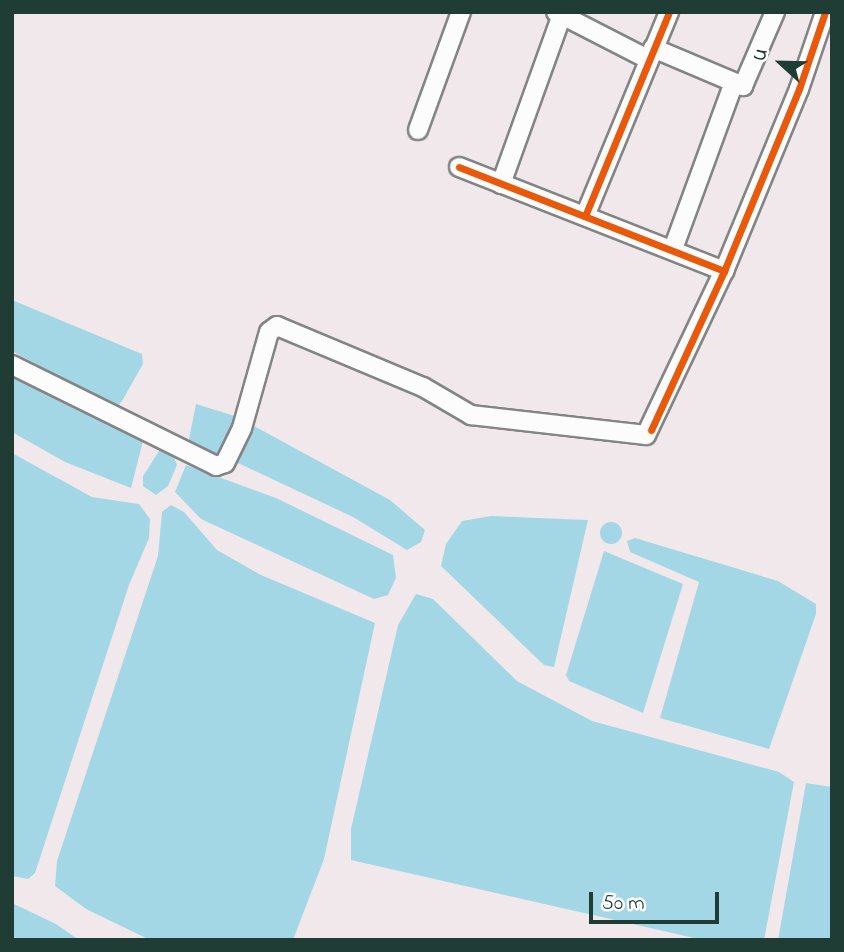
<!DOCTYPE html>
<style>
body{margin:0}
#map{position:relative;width:844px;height:952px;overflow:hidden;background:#f1e8ec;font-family:"Indie Flower",sans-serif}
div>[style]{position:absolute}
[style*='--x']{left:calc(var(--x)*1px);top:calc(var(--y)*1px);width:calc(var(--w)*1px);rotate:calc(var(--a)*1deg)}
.water>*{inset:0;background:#a4d7e6}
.round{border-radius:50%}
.roads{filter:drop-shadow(2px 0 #838485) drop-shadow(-2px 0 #838485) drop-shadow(0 2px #838485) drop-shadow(0 -2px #838485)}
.minor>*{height:18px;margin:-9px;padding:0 9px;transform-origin:9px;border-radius:9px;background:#fdfcfc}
.cycleway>*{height:7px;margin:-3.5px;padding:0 3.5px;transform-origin:3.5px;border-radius:3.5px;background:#e8590c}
span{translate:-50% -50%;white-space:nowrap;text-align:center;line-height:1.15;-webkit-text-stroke:5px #fff;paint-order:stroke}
.frame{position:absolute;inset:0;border:14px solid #1f3d34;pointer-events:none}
.north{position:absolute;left:746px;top:28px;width:70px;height:70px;-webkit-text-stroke:5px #fff;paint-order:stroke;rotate:292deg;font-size:19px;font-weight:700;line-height:28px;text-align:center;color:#1f3d34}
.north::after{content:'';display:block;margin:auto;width:24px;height:32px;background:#1f3d34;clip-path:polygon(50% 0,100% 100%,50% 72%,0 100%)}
.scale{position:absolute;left:589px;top:892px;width:130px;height:32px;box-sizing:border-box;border:4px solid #1f3d34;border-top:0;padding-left:9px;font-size:21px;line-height:24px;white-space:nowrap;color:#1f3d34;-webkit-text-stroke:5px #fff;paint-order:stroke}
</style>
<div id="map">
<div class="water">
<i style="clip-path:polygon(12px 300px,142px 354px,143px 364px,122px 401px,118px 406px,88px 392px,12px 351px)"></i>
<i style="clip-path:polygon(12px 372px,143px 441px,131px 488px,65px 462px,12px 432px)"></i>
<i style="clip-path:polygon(196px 404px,238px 417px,219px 457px,188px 444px)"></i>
<i style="clip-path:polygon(252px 425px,390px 500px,425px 530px,421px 542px,407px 550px,353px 517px,238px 463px)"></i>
<i style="clip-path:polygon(161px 448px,172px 452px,177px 465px,168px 486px,156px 495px,143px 486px,143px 476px)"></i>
<i style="clip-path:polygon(12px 453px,92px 497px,139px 504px,150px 519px,149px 538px,129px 585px,35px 873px,28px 879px,12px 876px)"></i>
<i style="clip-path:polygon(186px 465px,276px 498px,393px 555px,396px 578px,388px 595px,374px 599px,201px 519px,175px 492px)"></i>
<i style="clip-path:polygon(171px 505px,184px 512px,217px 550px,261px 575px,375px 623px,324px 859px,293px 940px,150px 940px,86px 909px,55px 886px,57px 861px,158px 556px,162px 512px)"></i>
<i style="clip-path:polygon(491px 516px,588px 520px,554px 667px,544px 665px,441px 566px,446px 544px,462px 521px)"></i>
<i class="round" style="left:600px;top:522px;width:22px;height:22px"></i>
<i style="clip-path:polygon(635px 538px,778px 581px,816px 604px,816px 614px,769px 749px,660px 718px,699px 582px,630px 552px,627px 541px)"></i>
<i style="clip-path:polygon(604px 551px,683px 584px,643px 713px,569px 681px,566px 675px)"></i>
<i style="clip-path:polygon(416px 594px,433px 599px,517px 681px,592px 721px,779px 772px,794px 782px,764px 940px,703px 940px,351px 860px,351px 829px,398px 625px)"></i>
<i style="clip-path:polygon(806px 783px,832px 787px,832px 940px,778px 940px)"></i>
<i style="clip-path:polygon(12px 903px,56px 924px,79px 940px,12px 940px)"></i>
</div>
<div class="roads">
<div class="minor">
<i style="--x:556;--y:12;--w:103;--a:27.1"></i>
<i style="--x:653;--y:48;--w:98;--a:22.9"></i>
<i style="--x:743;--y:86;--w:81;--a:-66.6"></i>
<i style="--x:418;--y:130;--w:126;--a:-70"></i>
<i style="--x:459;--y:167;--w:285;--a:21.4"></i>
<i style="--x:501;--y:184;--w:183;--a:-70.2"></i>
<i style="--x:585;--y:216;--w:221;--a:-67.6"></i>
<i style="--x:673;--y:249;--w:175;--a:-69.9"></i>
<i style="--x:12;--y:365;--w:228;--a:26.3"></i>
<i style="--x:216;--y:466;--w:9;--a:-18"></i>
<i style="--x:225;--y:463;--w:39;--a:-64"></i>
<i style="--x:242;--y:428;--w:100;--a:-74.3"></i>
<i style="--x:269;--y:332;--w:10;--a:-37"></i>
<i style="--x:277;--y:326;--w:158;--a:22.7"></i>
<i style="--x:423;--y:387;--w:56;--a:30.3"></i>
<i style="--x:471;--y:415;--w:176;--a:6.5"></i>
<i style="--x:646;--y:435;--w:182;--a:-64.6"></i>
<i style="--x:724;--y:271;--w:197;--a:-67.6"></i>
<i style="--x:799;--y:89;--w:81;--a:-71.3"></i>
</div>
</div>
<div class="cycleway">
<i style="--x:459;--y:167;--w:285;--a:21.4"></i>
<i style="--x:585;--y:216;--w:221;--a:-67.6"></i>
<i style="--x:651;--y:430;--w:175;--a:-65.3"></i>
<i style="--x:724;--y:271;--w:197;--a:-67.6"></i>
<i style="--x:799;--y:89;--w:81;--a:-71.3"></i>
</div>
<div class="frame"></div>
<div class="north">U</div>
<div class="scale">50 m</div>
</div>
